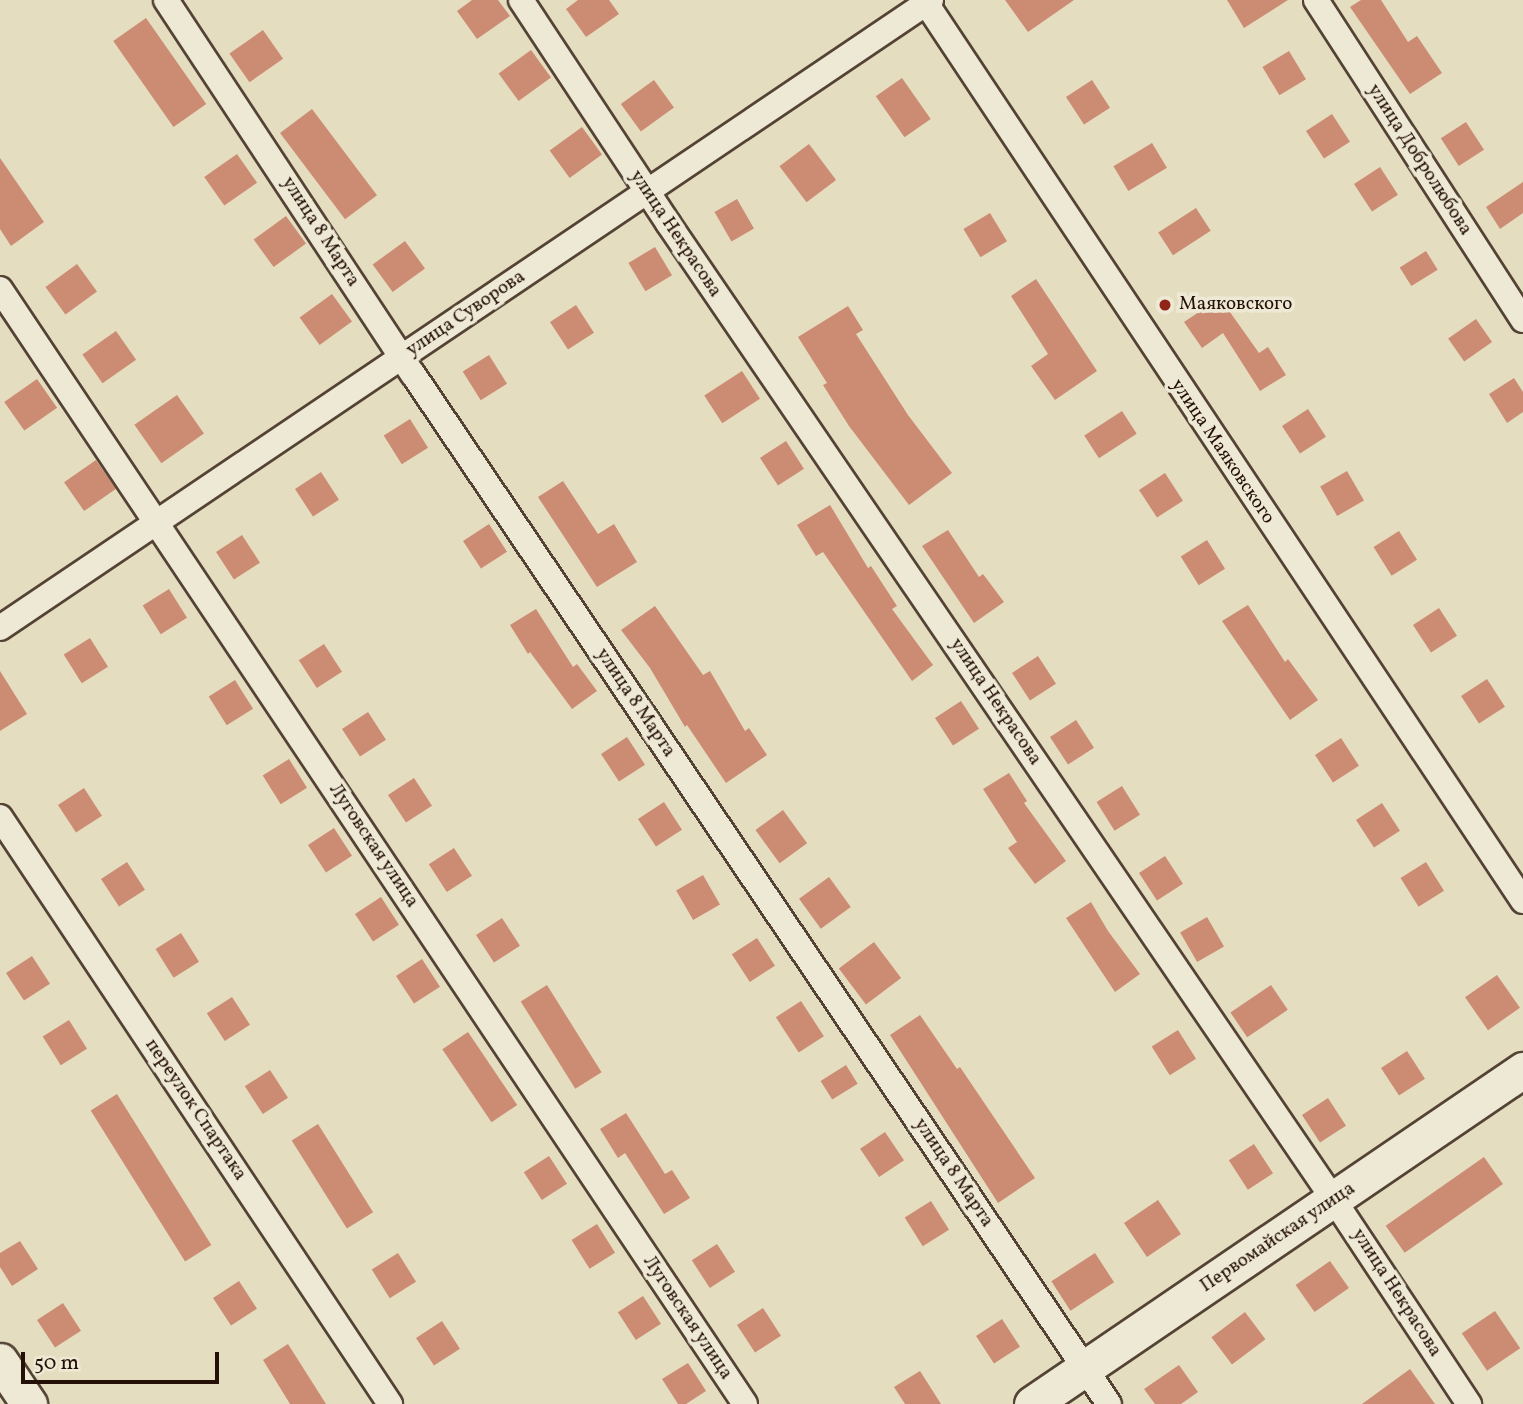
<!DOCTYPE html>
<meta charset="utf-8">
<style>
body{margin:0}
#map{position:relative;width:1523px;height:1404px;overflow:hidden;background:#e5ddbf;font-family:Vollkorn,serif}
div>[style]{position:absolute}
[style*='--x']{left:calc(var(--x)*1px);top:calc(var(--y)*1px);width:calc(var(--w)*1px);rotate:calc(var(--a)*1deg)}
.building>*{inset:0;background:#cc8c74;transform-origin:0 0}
.roads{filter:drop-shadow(2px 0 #544335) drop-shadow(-2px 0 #544335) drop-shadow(0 2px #544335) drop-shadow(0 -2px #544335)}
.street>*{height:24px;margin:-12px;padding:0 12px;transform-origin:12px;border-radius:12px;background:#eee9d5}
.secondary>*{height:35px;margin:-17.5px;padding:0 17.5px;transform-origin:17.5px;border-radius:17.5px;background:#eee9d5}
.dots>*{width:19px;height:19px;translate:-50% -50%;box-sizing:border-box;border:4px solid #eee9d5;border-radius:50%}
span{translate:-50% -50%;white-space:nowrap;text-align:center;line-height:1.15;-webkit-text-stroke:7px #eee9d5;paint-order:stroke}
.street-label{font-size:19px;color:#241007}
.poi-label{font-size:19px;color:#241007}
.left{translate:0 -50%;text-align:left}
.scale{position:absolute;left:21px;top:1352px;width:198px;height:32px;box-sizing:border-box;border:4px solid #241007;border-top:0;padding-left:9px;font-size:21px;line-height:24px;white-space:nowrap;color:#241007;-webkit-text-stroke:5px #eee9d5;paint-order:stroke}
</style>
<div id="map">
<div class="building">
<i style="clip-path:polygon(472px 0,498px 0,510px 16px,477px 39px,457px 11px)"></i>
<i style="clip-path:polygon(578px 0,609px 0,619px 14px,586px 37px,566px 9px)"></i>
<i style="clip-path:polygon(1005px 0,1074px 0,1028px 32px)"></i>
<i style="clip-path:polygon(1227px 0,1288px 0,1244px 28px)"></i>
<i style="clip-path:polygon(1361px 0,1381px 0,1408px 42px,1417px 36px,1442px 73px,1410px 94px,1350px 7px)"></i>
<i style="left:146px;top:18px;width:105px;height:40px;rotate:55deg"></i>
<i style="left:263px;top:30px;width:35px;height:41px;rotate:55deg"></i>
<i style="left:531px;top:50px;width:34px;height:40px;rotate:54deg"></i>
<i style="left:1289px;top:51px;width:33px;height:31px;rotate:59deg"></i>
<i style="left:902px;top:78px;width:50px;height:32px;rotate:55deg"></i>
<i style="left:654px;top:80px;width:34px;height:41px;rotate:54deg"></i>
<i style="left:1092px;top:80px;width:33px;height:31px;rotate:57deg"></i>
<i style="left:312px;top:109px;width:108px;height:40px;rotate:53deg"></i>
<i style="left:1332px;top:114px;width:33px;height:31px;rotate:57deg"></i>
<i style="left:1466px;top:122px;width:33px;height:30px;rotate:57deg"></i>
<i style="left:582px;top:127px;width:34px;height:40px;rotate:54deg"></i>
<i style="left:1152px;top:143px;width:29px;height:45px;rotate:59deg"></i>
<i style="left:809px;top:144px;width:45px;height:37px;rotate:53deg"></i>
<i style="left:237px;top:154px;width:35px;height:40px;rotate:55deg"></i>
<i style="clip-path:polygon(0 158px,44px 222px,11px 246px,0 229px)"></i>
<i style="left:1380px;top:167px;width:33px;height:31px;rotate:57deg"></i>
<i style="clip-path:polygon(1523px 182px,1523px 213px,1500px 229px,1486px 207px)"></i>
<i style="left:737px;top:199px;width:34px;height:26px;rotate:60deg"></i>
<i style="left:1196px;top:208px;width:27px;height:45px;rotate:57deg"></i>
<i style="left:990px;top:213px;width:33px;height:31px;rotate:59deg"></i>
<i style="left:286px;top:216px;width:34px;height:40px;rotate:54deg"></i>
<i style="left:405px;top:241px;width:34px;height:40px;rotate:54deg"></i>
<i style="left:655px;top:247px;width:33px;height:31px;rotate:59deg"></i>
<i style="left:1426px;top:251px;width:22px;height:31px;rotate:58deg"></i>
<i style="left:77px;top:264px;width:34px;height:39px;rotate:54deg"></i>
<i style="clip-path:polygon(1036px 279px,1097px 371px,1055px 400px,1031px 366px,1048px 354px,1011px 296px)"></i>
<i style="left:332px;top:294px;width:34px;height:40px;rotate:54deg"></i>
<i style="clip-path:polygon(1220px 298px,1259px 353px,1268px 347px,1286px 375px,1260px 391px,1223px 333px,1202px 348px,1184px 322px)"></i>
<i style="left:576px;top:305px;width:33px;height:31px;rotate:57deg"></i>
<i style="clip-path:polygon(848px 306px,863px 330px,856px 334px,908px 415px,952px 473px,909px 505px,849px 426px,823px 385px,827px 383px,798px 337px)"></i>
<i style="left:1476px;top:319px;width:28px;height:34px;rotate:55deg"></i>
<i style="left:116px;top:331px;width:35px;height:41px;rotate:55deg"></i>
<i style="left:489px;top:355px;width:34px;height:31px;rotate:58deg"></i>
<i style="left:742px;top:371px;width:33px;height:45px;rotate:57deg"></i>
<i style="clip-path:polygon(1514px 378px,1523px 392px,1523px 412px,1507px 423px,1489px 394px)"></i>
<i style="left:37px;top:379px;width:35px;height:40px;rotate:55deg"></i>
<i style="left:177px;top:395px;width:47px;height:52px;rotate:55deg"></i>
<i style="left:1308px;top:409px;width:33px;height:31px;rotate:57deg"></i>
<i style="left:1122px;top:411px;width:27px;height:45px;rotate:57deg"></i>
<i style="left:410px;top:419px;width:34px;height:31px;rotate:58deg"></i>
<i style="left:786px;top:441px;width:33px;height:31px;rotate:57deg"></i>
<i style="left:96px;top:460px;width:35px;height:39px;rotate:55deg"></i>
<i style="left:1347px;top:471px;width:34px;height:31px;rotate:60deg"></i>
<i style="left:321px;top:472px;width:33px;height:31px;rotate:57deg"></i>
<i style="left:1165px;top:473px;width:33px;height:31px;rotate:57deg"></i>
<i style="clip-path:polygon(563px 481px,598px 534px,614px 524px,637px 562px,597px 587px,538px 497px)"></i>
<i style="clip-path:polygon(830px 505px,868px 568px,871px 566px,897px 606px,892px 609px,933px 665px,912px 681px,823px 552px,816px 556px,797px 525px)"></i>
<i style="left:489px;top:524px;width:33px;height:31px;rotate:57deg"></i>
<i style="clip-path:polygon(948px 530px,979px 577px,983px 574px,1004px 602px,974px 623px,922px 546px)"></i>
<i style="left:1399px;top:531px;width:34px;height:30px;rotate:58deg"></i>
<i style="left:242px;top:535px;width:33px;height:31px;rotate:57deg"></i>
<i style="left:1207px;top:540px;width:34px;height:31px;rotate:58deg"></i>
<i style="left:169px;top:589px;width:34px;height:31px;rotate:58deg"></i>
<i style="clip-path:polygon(1248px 605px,1285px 662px,1288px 659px,1318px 700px,1290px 720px,1222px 621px)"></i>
<i style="clip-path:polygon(655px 606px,703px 675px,710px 671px,745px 731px,749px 728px,767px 755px,726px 783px,687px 725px,685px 727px,650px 668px,621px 630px)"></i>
<i style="left:1439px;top:608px;width:33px;height:31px;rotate:57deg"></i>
<i style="clip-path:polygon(536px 609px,573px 667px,577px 664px,597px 691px,572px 709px,530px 652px,528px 654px,510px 625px)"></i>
<i style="left:90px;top:638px;width:34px;height:31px;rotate:58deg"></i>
<i style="left:324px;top:644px;width:33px;height:30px;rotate:57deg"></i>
<i style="left:1038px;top:656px;width:33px;height:31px;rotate:57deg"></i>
<i style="clip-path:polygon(0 671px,27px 714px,0 731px)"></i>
<i style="left:1487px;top:679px;width:33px;height:31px;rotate:57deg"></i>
<i style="left:235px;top:680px;width:34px;height:31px;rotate:58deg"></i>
<i style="left:961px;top:701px;width:33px;height:31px;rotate:57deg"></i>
<i style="left:368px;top:712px;width:33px;height:31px;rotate:57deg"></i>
<i style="left:1076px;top:720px;width:33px;height:31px;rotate:57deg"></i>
<i style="left:627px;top:737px;width:33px;height:31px;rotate:57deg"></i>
<i style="left:1341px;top:738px;width:33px;height:31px;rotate:57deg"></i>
<i style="left:289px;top:759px;width:34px;height:31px;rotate:58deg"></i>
<i style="clip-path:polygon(1009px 773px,1027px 801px,1024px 803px,1066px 861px,1035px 884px,1008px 848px,1017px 842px,983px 789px)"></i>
<i style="left:414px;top:778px;width:33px;height:31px;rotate:57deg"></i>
<i style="left:1122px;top:786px;width:34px;height:30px;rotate:58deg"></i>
<i style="left:84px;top:788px;width:33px;height:31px;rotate:57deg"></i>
<i style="left:664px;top:802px;width:33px;height:31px;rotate:57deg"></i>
<i style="left:1382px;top:803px;width:33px;height:31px;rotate:57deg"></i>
<i style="left:783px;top:810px;width:41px;height:34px;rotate:54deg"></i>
<i style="left:334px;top:828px;width:33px;height:31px;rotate:57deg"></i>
<i style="left:454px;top:848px;width:33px;height:30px;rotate:57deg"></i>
<i style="left:1165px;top:856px;width:33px;height:31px;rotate:57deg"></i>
<i style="left:127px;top:862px;width:33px;height:31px;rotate:57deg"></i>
<i style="left:1426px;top:862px;width:34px;height:30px;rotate:58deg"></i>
<i style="left:703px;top:875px;width:34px;height:31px;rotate:60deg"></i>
<i style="left:829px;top:877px;width:37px;height:37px;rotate:54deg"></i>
<i style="left:381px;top:897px;width:33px;height:31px;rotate:57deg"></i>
<i style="clip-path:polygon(1091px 902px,1108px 931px,1140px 974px,1115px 992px,1066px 918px)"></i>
<i style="left:1207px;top:917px;width:34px;height:31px;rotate:60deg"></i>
<i style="left:502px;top:918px;width:33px;height:31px;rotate:57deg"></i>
<i style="left:181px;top:933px;width:34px;height:30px;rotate:58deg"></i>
<i style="left:757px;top:938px;width:33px;height:30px;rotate:57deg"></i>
<i style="left:874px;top:942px;width:45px;height:44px;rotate:53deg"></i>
<i style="left:32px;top:956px;width:33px;height:31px;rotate:57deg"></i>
<i style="left:422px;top:959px;width:33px;height:31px;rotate:57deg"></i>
<i style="left:1497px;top:975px;width:40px;height:39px;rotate:55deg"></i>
<i style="left:547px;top:985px;width:103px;height:31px;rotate:58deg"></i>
<i style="left:1271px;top:985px;width:30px;height:49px;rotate:56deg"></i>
<i style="left:232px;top:997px;width:33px;height:30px;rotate:57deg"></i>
<i style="left:801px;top:1001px;width:42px;height:30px;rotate:57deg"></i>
<i style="clip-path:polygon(920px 1015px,957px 1069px,960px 1067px,1035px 1178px,998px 1203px,890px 1035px)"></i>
<i style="left:69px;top:1020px;width:34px;height:31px;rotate:58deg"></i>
<i style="left:1178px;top:1030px;width:34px;height:31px;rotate:58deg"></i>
<i style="left:468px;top:1032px;width:88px;height:31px;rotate:56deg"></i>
<i style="left:1407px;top:1051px;width:33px;height:31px;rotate:57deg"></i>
<i style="left:846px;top:1065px;width:22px;height:30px;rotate:58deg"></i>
<i style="left:270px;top:1070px;width:33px;height:30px;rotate:57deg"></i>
<i style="left:117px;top:1094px;width:178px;height:31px;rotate:58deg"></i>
<i style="left:1328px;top:1098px;width:33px;height:31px;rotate:57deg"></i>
<i style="clip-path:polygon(626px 1113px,665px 1174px,672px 1170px,690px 1198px,664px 1214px,625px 1153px,618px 1158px,600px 1129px)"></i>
<i style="left:318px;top:1124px;width:104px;height:31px;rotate:58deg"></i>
<i style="left:885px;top:1132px;width:34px;height:30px;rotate:56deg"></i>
<i style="left:1254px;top:1144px;width:35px;height:30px;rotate:57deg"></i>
<i style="left:549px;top:1156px;width:33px;height:30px;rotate:57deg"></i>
<i style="left:1484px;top:1157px;width:33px;height:120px;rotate:55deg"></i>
<i style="left:1158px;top:1200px;width:41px;height:41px;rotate:56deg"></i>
<i style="left:931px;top:1201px;width:34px;height:31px;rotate:58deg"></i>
<i style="left:597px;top:1224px;width:34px;height:30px;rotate:58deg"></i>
<i style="clip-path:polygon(20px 1241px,38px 1269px,12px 1286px,0 1267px,0 1253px)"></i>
<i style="left:717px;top:1244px;width:33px;height:30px;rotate:57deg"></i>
<i style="left:398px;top:1253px;width:34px;height:31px;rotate:58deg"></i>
<i style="left:1095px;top:1253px;width:35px;height:52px;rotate:57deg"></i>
<i style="left:1330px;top:1261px;width:33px;height:42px;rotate:55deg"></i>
<i style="left:239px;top:1281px;width:33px;height:31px;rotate:57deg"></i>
<i style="left:643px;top:1296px;width:33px;height:30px;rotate:57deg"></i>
<i style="left:63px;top:1303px;width:33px;height:31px;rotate:57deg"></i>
<i style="left:763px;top:1308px;width:33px;height:31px;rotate:57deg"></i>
<i style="left:1495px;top:1311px;width:45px;height:40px;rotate:56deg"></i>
<i style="left:1245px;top:1312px;width:34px;height:42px;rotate:53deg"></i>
<i style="left:1002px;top:1319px;width:33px;height:31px;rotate:57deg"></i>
<i style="left:442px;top:1321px;width:33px;height:31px;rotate:57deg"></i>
<i style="clip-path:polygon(288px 1344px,326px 1404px,290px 1404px,263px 1360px)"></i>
<i style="clip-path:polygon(688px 1363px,706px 1391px,686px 1404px,678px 1404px,662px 1379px)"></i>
<i style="clip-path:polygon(1179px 1365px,1198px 1392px,1181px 1404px,1155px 1404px,1144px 1389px)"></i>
<i style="clip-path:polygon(1410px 1369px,1435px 1404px,1362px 1404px)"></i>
<i style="clip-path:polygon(920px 1371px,941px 1404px,905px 1404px,894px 1387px)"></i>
</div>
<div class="roads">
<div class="street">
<i style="--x:166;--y:0;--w:448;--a:56.6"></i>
<i style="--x:413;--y:374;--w:1243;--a:55.95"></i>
<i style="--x:521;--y:0;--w:267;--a:56.6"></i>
<i style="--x:668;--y:223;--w:1182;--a:55.72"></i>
<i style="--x:1334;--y:1200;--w:245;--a:56.5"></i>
<i style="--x:924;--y:0;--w:1082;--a:56.38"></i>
<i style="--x:1316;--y:0;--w:381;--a:57.1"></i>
<i style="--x:0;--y:289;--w:1341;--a:56.25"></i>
<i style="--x:0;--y:628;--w:1123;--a:-34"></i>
<i style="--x:0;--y:817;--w:705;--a:56.4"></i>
</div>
<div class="secondary">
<i style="--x:0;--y:1361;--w:52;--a:56"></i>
<i style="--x:1032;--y:1404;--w:594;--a:-34.23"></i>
</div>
</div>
<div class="dots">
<i style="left:1165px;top:305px;background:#8f2418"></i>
</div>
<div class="street-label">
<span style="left:1419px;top:160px;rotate:57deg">улица Добролюбова</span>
<span style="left:320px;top:232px;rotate:57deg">улица 8 Марта</span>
<span style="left:675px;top:234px;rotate:56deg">улица Некрасова</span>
<span style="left:466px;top:314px;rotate:-34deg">улица Суворова</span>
<span style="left:1222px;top:452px;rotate:56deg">улица Маяковского</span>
<span style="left:995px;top:702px;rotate:56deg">улица Некрасова</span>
<span style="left:635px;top:703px;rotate:56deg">улица 8 Марта</span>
<span style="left:373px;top:846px;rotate:56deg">Луговская улица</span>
<span style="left:195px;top:1110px;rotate:56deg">переулок Спартака</span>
<span style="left:953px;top:1173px;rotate:56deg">улица 8 Марта</span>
<span style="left:1278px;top:1238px;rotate:-34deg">Первомайская улица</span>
<span style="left:1396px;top:1293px;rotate:57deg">улица Некрасова</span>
<span style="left:687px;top:1318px;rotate:56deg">Луговская улица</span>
</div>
<div class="poi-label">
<span class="left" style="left:1179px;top:305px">Маяковского</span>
</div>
<div class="scale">50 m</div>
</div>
